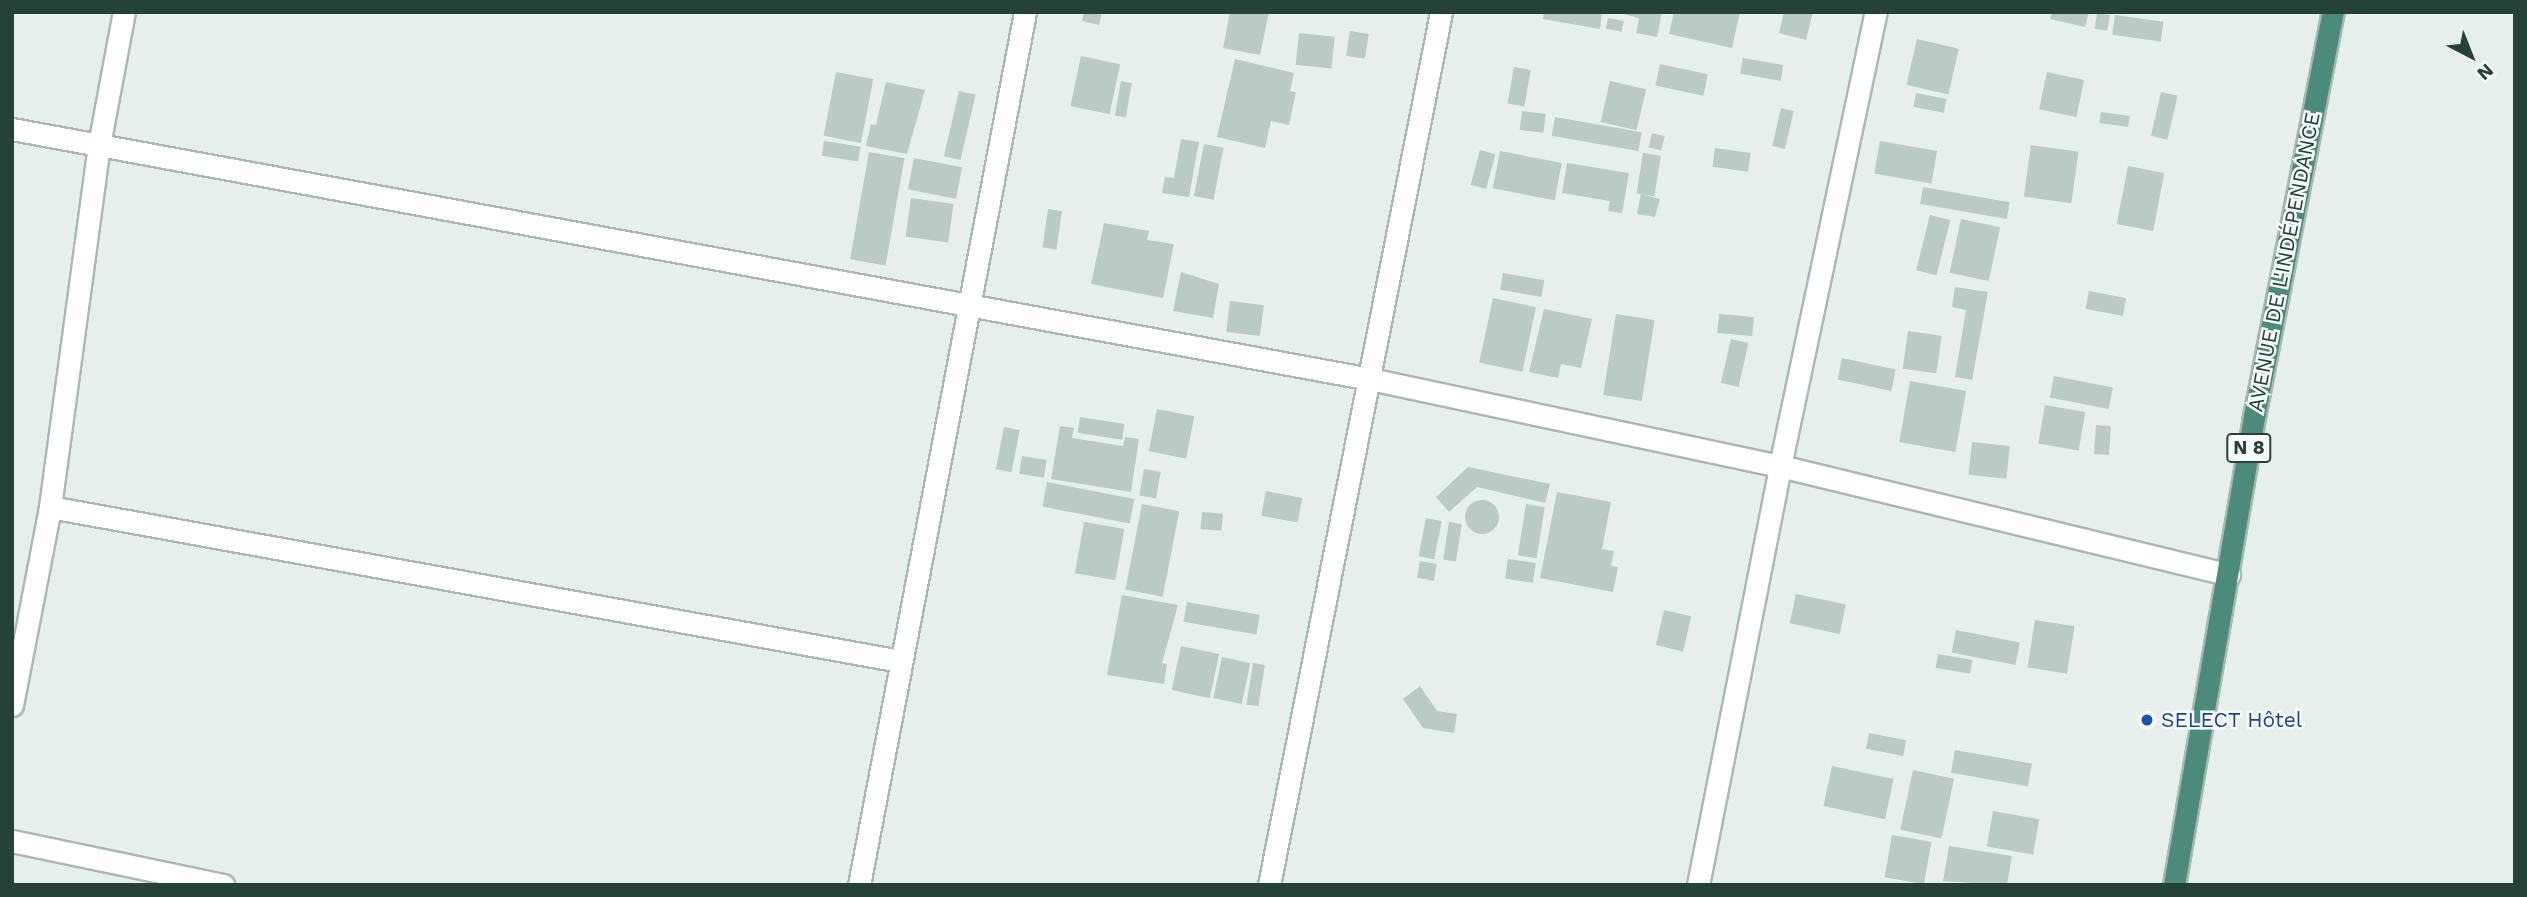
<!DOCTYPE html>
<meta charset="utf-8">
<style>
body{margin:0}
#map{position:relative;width:2527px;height:897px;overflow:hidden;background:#e6efeb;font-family:"Work Sans",sans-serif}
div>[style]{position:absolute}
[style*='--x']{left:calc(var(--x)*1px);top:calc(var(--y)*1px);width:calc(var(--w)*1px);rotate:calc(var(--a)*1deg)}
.building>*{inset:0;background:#bbcac4;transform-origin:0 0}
.round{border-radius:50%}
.roads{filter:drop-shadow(2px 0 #a8b8b2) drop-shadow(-2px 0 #a8b8b2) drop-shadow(0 2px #a8b8b2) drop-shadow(0 -2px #a8b8b2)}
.minor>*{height:21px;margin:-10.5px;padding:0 10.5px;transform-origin:10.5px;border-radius:10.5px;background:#fff}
.trunk>*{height:21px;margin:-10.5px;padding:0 10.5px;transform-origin:10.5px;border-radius:10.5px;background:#4c8a7c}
.dots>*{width:19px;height:19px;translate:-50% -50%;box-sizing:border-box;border:4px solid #f7fbf9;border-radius:50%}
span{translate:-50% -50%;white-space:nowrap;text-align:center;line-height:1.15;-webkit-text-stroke:5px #f7fbf9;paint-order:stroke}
.shield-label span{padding:2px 5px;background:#f7fbf9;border:2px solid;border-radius:5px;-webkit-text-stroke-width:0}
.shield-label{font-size:19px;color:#24423a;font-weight:700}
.street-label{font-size:21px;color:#24423a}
.transit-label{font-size:21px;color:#164399}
.left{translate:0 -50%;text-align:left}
.frame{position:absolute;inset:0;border:14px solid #24423a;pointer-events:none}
.north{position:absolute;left:2436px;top:21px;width:70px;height:70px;-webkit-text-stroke:5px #f7fbf9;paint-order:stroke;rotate:138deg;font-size:19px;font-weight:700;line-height:28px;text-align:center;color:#24423a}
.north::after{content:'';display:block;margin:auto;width:24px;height:32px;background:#24423a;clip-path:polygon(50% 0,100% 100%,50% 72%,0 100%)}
</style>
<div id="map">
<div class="building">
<i style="clip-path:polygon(1084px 12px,1102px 12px,1099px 25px,1082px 21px)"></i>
<i style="clip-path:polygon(1230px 12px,1269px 12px,1260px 55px,1223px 48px)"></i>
<i style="clip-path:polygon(1544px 12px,1602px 12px,1600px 29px,1543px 19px)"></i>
<i style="clip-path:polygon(1616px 12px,1662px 12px,1657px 37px,1636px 33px,1639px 18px)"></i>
<i style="clip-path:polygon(1674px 12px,1740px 12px,1732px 48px,1669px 34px)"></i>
<i style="clip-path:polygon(1784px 12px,1813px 12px,1806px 40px,1779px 33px)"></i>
<i style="clip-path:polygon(2052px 12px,2089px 12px,2085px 27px,2050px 19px)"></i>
<i style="left:2097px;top:13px;width:13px;height:16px;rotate:9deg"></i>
<i style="left:2115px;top:15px;width:49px;height:20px;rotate:8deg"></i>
<i style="left:1608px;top:18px;width:16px;height:11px;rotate:11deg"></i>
<i style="left:1350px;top:31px;width:19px;height:25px;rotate:9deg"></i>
<i style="left:1299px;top:33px;width:36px;height:32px;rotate:6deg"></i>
<i style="left:1917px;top:39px;width:43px;height:47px;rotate:13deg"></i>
<i style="left:1081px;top:56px;width:40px;height:51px;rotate:12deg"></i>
<i style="left:1743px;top:58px;width:41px;height:16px;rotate:10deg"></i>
<i style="clip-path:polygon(1235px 59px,1294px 73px,1290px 91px,1296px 92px,1289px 125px,1271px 121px,1265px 148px,1217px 137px)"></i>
<i style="left:1660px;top:64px;width:49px;height:22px;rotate:12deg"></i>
<i style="left:1514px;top:67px;width:17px;height:37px;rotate:10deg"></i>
<i style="left:836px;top:72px;width:38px;height:65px;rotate:11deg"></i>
<i style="left:2047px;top:72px;width:38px;height:38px;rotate:12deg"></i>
<i style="left:1121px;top:81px;width:11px;height:35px;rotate:10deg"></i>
<i style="left:1610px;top:81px;width:37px;height:42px;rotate:13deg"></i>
<i style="clip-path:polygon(886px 82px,925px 90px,907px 154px,866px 146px,871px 124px,876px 125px)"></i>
<i style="left:959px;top:91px;width:17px;height:67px;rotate:13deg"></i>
<i style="left:2161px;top:92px;width:17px;height:45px;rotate:13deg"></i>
<i style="left:1916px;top:93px;width:31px;height:14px;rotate:11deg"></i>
<i style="left:1781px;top:108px;width:13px;height:39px;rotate:13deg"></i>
<i style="left:1522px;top:111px;width:24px;height:19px;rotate:7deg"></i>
<i style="left:2101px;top:112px;width:29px;height:11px;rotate:8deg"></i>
<i style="left:1555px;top:117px;width:88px;height:19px;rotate:10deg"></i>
<i style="left:1652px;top:133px;width:13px;height:15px;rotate:13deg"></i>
<i style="clip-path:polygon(1181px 139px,1199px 142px,1189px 197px,1162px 193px,1165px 177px,1174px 178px)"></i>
<i style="left:824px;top:141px;width:37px;height:15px;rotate:9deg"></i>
<i style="left:1880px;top:141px;width:58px;height:33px;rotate:10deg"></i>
<i style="left:1204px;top:144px;width:20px;height:53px;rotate:11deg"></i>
<i style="left:2031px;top:145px;width:48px;height:52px;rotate:8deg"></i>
<i style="left:1715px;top:148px;width:36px;height:19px;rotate:8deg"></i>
<i style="left:1480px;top:150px;width:16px;height:36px;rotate:15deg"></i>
<i style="left:1500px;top:151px;width:63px;height:38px;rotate:11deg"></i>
<i style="left:869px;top:152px;width:36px;height:109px;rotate:10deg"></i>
<i style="left:1643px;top:153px;width:18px;height:41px;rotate:9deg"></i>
<i style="left:914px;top:158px;width:49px;height:32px;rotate:11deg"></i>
<i style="clip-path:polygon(1567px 163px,1629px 173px,1622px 213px,1608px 211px,1610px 201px,1562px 193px)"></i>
<i style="left:2128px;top:166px;width:37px;height:59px;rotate:11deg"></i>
<i style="left:1923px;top:187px;width:88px;height:17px;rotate:10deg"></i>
<i style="clip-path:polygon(1641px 194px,1660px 199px,1655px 217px,1637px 214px)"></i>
<i style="left:911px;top:198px;width:43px;height:39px;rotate:8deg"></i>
<i style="left:1048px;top:209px;width:14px;height:39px;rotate:8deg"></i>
<i style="left:1930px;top:215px;width:21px;height:57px;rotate:14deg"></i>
<i style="left:1961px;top:219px;width:40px;height:55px;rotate:12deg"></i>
<i style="clip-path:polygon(1104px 223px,1149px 231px,1147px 240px,1174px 244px,1163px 298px,1091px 284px)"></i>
<i style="clip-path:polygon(1181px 272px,1219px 284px,1213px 318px,1173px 311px)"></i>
<i style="left:1503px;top:273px;width:42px;height:17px;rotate:10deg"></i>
<i style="clip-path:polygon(1955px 287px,1988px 292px,1972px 380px,1955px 377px,1966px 310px,1952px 307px)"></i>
<i style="left:2089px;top:291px;width:38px;height:18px;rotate:11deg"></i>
<i style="left:1493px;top:298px;width:44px;height:66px;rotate:12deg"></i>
<i style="left:1230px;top:301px;width:34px;height:31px;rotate:7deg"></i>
<i style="clip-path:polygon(1544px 309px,1592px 319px,1581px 368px,1561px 364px,1558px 378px,1529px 372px)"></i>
<i style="left:1616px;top:314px;width:39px;height:82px;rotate:9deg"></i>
<i style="left:1719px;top:314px;width:35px;height:19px;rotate:5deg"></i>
<i style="left:1908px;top:331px;width:34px;height:38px;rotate:8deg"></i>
<i style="left:1731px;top:339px;width:18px;height:45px;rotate:13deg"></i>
<i style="left:1842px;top:358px;width:55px;height:22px;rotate:12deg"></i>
<i style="left:2054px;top:376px;width:60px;height:22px;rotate:11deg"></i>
<i style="left:1910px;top:381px;width:57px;height:62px;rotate:10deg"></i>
<i style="left:2045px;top:405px;width:41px;height:39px;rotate:10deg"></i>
<i style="left:1157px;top:409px;width:38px;height:43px;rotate:11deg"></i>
<i style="left:1080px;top:417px;width:45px;height:16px;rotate:9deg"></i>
<i style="left:2096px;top:425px;width:15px;height:29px;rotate:4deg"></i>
<i style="clip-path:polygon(1060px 426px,1074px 428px,1072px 438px,1123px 446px,1125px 437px,1139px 439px,1131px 492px,1051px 479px)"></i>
<i style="left:1004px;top:427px;width:16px;height:43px;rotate:11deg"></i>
<i style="left:1972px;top:442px;width:38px;height:33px;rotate:6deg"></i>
<i style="left:1022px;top:456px;width:25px;height:18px;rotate:9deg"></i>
<i style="clip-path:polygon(1468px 467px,1550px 484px,1545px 503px,1477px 487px,1449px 512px,1436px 497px)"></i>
<i style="left:1144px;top:469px;width:17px;height:27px;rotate:10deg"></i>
<i style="left:1047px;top:482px;width:89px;height:25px;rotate:11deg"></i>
<i style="left:1266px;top:491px;width:37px;height:25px;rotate:11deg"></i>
<i style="clip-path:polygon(1557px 492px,1611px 502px,1602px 549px,1614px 551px,1611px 566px,1618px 567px,1613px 592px,1540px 578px)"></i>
<i class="round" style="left:1465px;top:500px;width:34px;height:34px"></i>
<i style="left:1142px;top:504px;width:38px;height:87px;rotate:11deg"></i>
<i style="left:1526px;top:504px;width:19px;height:52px;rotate:9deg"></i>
<i style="left:1202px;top:512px;width:21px;height:17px;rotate:5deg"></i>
<i style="left:1426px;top:518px;width:16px;height:39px;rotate:11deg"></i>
<i style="left:1084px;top:522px;width:41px;height:52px;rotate:10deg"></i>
<i style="left:1449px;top:522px;width:13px;height:38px;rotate:9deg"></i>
<i style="left:1508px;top:559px;width:28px;height:20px;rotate:8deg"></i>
<i style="left:1420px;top:561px;width:17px;height:17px;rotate:10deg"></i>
<i style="left:1796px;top:594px;width:51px;height:30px;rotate:12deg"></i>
<i style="clip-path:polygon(1122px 595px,1178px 605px,1162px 663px,1167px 664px,1164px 684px,1107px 675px)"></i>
<i style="left:1187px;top:602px;width:74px;height:20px;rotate:10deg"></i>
<i style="left:1664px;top:610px;width:28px;height:36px;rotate:13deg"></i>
<i style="left:2035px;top:620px;width:40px;height:48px;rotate:9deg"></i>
<i style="left:1956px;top:630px;width:65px;height:23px;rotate:11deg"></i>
<i style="left:1181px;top:646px;width:39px;height:45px;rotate:12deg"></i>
<i style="left:1938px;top:654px;width:35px;height:14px;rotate:10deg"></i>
<i style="left:1222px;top:657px;width:29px;height:42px;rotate:12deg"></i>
<i style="left:1253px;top:663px;width:12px;height:42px;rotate:9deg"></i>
<i style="clip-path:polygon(1420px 686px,1437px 711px,1457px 714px,1454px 733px,1423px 728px,1403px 699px)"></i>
<i style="left:1869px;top:733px;width:38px;height:16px;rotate:11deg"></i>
<i style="left:1955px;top:750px;width:78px;height:23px;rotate:10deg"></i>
<i style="left:1832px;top:766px;width:63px;height:41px;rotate:12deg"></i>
<i style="left:1913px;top:770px;width:42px;height:61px;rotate:12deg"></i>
<i style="left:1993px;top:811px;width:47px;height:36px;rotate:10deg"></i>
<i style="left:1892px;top:835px;width:40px;height:43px;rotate:10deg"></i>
<i style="clip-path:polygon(1949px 846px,2012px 856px,2007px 885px,1943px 881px)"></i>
</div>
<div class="roads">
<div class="minor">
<i style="--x:12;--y:129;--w:1381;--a:10.43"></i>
<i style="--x:1370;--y:379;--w:419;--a:12"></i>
<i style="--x:1780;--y:466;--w:462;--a:13.6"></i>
<i style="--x:50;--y:507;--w:864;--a:10.27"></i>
<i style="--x:12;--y:705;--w:202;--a:-79.1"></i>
<i style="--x:50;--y:507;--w:365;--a:-82.3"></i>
<i style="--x:99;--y:145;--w:135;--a:-79.4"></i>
<i style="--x:12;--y:841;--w:216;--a:11.8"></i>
<i style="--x:859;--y:885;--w:889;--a:-79.23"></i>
<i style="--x:1269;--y:885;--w:890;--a:-78.85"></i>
<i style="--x:1698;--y:885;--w:427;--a:-78.9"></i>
<i style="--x:1780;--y:466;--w:464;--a:-78.1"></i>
</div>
<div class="trunk">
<i style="--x:2174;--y:885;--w:475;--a:-80.3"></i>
<i style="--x:2254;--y:417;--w:413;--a:-79"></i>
</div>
</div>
<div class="dots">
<i style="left:2147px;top:720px;background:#1a4fb4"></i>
</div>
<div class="shield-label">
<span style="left:2249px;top:448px">N 8</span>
</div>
<div class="street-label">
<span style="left:2284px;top:262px;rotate:-79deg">AVENUE DE L'INDÉPENDANCE</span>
</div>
<div class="transit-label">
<span class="left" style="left:2161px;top:720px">SELECT Hôtel</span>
</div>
<div class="frame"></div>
<div class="north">N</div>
</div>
